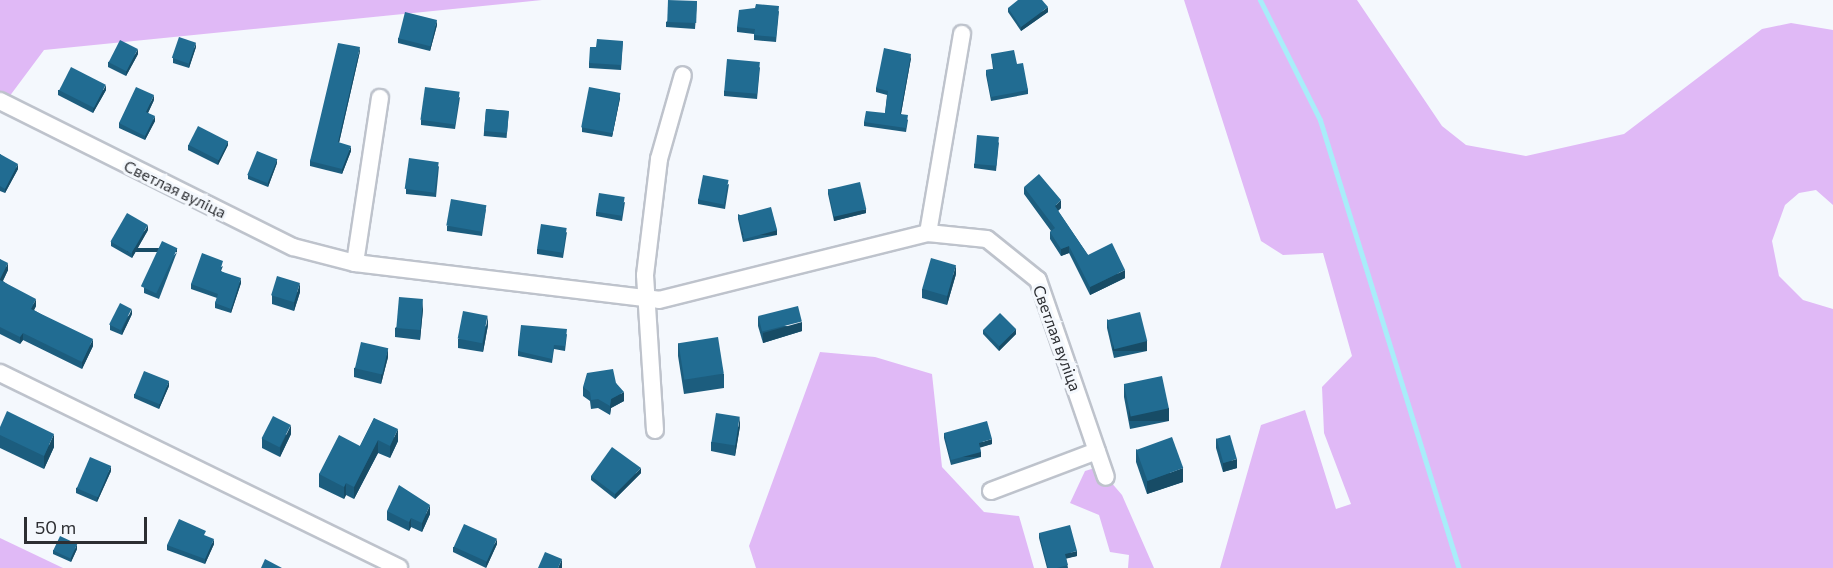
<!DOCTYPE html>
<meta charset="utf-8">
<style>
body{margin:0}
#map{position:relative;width:1833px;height:568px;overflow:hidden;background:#f4f8fd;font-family:Commissioner,sans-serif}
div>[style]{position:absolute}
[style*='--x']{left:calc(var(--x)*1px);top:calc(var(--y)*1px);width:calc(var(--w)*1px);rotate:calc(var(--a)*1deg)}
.green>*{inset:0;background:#e0b9f6}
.stream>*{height:5px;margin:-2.5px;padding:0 2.5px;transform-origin:2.5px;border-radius:2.5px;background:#a9edf9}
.roads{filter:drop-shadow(2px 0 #bec3cc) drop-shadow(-2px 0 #bec3cc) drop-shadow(0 2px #bec3cc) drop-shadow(0 -2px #bec3cc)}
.street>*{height:16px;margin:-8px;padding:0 8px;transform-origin:8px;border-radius:8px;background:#fff}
.wall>*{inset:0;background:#1c5d7e;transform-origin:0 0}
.shaded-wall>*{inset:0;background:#174c66;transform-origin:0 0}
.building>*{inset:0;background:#216c92;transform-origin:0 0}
span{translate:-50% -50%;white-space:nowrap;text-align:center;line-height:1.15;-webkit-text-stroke:6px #f4f8fd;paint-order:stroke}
.street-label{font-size:16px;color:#2c2e32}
.scale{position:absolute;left:24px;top:517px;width:123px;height:27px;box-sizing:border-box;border:3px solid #2c2e32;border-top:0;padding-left:8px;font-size:18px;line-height:21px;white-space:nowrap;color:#2c2e32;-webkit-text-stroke:4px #f4f8fd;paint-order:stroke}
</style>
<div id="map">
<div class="green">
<i style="clip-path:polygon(0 0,542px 0,44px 50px,9px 97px,0 92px)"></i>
<i style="clip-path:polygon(1184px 0,1357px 0,1442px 126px,1466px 145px,1526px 156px,1624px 134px,1762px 29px,1791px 23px,1833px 30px,1833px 205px,1816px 190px,1799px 193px,1785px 205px,1772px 241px,1779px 276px,1803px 300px,1833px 309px,1833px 568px,1220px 568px,1261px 425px,1305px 410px,1336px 509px,1351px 504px,1324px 433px,1322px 387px,1352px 356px,1323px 253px,1283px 255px,1261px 241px)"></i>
<i style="clip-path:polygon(820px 352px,875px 357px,932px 374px,942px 467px,984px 512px,1019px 516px,1034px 568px,756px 568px,749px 546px)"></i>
<i style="clip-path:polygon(1098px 467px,1122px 495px,1154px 568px,1128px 568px,1129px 555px,1110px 552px,1099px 515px,1070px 503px,1085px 471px)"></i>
<i style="clip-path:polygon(0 538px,63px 568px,0 568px)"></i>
</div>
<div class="stream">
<i style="--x:1260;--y:0;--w:134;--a:63.4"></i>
<i style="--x:1320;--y:120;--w:469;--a:72.8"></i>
</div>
<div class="roads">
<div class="street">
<i style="--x:0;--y:101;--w:327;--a:26.5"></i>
<i style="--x:293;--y:247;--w:64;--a:14.5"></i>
<i style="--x:355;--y:263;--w:306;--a:6.9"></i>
<i style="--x:659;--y:300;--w:277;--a:-14"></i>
<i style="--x:928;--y:233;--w:59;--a:5.8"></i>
<i style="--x:987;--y:239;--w:65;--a:38.8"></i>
<i style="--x:1038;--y:280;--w:208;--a:71"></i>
<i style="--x:928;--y:233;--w:202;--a:-80.3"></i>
<i style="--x:355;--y:263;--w:167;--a:-81.4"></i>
<i style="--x:0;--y:373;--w:444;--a:26"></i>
<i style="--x:655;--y:430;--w:155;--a:-93.7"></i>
<i style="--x:645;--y:275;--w:117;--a:-83.1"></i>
<i style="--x:659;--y:159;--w:87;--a:-74.1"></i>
<i style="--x:991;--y:491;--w:113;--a:-20.7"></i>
</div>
</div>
<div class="wall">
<i style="clip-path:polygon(697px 1px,695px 29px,666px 27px,666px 22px)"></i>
<i style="clip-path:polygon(1008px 8px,1048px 12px,1021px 31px,1008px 12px)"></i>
<i style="clip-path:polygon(779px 11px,776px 42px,754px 40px,754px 34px,737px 32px,737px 27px)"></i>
<i style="clip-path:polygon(437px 25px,430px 51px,398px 43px,398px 38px)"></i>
<i style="clip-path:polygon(623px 41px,621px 70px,589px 68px,589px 63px,596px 47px)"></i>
<i style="clip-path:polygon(196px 47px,189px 68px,173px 63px,173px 58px)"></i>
<i style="clip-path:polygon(360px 51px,339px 143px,351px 151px,342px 174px,310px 166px,310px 161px)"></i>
<i style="clip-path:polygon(138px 54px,126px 76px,108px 67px,108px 62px)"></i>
<i style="clip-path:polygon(991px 54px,1017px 64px,1028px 90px,1028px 94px,991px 101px,986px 75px,986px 70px,993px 69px)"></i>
<i style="clip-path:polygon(911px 58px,901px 114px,908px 120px,906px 132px,864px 126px,864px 122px,885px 113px,887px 95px,876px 92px,876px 88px)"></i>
<i style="clip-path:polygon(760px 67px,757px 99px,724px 96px,724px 91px)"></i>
<i style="clip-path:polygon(58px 90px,106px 90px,93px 113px,58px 95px)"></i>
<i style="clip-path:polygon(460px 97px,455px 129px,421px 125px,421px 120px)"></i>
<i style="clip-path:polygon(620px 98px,612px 137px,582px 132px,582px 127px)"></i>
<i style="clip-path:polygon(154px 100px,148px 113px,155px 121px,145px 140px,119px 128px,119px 123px)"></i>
<i style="left:486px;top:109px;width:23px;height:27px;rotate:5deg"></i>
<i style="clip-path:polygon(999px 142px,996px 171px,974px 168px,974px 164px)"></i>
<i style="clip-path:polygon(188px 145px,228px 145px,218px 165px,188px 150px)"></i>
<i style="clip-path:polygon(0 154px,18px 169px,5px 193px,0 191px)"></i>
<i style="clip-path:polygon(277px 163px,268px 187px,248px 179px,248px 175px)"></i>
<i style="clip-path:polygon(439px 166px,436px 197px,406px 194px,406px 189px)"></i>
<i style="clip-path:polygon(729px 184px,725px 209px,698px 204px,698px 199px)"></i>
<i style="clip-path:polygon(1024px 187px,1061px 208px,1058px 211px,1088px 255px,1125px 278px,1090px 295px,1069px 253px,1061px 256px,1050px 239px,1050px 232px,1051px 231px,1024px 194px)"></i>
<i style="clip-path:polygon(828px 189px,866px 213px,834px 221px,828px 194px)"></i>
<i style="clip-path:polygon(625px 202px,622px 221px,596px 216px,596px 212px)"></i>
<i style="clip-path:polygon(486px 209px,482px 236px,447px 231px,447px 226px)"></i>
<i style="clip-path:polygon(738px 214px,777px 235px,743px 242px,738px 219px)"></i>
<i style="clip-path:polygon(148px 230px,132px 258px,111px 246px,111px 242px)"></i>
<i style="clip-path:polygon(567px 232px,563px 258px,537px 254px,537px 249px)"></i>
<i style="clip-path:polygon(177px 252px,159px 299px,144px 293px,144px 288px)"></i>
<i style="clip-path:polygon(0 259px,8px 270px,3px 281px,36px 306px,34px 310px,93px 346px,82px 369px,23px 340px,20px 344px,0 334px)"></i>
<i style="clip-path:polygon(223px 266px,221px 271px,241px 283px,231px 313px,215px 308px,215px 303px,217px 298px,191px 289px,191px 284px)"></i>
<i style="clip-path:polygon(956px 274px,947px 305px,922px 298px,922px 289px)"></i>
<i style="clip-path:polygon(300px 292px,294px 311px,272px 304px,272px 295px)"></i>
<i style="clip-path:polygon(423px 309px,420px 340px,395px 337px,395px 328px)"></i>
<i style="clip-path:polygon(132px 314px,122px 335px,110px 330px,110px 325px)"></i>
<i style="clip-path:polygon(758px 317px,802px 331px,763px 343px,758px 326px)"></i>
<i style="clip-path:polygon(1107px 319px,1147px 351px,1114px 358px,1107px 328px)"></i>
<i style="clip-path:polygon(488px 325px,483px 352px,458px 348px,458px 339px)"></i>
<i style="clip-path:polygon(983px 330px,1016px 334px,999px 351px,983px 334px)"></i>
<i style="clip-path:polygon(567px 334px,565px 351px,554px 349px,552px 363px,518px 356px,518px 351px)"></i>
<i style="clip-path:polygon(678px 343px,724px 374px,724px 388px,684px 394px,678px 356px)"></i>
<i style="clip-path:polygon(388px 357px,381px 384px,354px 377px,354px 368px)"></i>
<i style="clip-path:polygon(616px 383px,624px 401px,611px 408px,610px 415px,598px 408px,591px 409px,590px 401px,583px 396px,583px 387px)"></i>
<i style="clip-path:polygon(1124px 384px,1169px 421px,1130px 429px,1124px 397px)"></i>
<i style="clip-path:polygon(169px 386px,159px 409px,134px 398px,134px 394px)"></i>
<i style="clip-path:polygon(374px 418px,398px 441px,390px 458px,378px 453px,354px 499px,346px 495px,344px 499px,319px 487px,319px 474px,360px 446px)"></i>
<i style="clip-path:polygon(740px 426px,735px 456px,711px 451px,711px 442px)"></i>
<i style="clip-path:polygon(0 427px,54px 447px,44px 469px,0 448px)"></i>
<i style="clip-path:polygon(944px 433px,992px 444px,980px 447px,981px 457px,951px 465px,944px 438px)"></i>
<i style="clip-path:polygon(291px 434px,280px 457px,262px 448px,262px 438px)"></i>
<i style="clip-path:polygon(1216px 438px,1237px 468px,1223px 472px,1216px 448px)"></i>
<i style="clip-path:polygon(1136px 449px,1183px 482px,1147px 494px,1136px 462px)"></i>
<i style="clip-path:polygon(111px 471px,97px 502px,76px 493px,76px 488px)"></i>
<i style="clip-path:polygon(641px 473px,615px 499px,591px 480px,591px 476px)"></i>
<i style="clip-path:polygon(387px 511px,430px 514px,422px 532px,411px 527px,409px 531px,387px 520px)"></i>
<i style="clip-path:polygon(1039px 533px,1077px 556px,1066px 558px,1068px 568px,1047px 568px,1039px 538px)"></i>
<i style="clip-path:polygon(214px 544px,205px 564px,167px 550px,167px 545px)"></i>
<i style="clip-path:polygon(497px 544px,486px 568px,453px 552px,453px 547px)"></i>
<i style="clip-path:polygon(77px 549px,71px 562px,53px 554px,53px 550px)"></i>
</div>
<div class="shaded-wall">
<i style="clip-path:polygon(1048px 7px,1048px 12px,1021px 31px,1021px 27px)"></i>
<i style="clip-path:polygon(437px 20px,437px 25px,430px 51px,430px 46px)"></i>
<i style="clip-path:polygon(196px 43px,196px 47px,189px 68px,189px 63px)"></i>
<i style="clip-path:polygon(360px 47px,360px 51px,338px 147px,338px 142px)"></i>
<i style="clip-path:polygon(138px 49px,138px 54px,126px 76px,126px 71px)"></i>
<i style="clip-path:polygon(911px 54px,911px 58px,900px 119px,900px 114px)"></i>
<i style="clip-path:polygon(106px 85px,106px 90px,93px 113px,93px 109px)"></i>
<i style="clip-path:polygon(620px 93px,620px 98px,612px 137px,612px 133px)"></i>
<i style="clip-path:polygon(154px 95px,154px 100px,146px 117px,146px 112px)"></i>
<i style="clip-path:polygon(155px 116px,155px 121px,145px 140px,145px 136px)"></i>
<i style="clip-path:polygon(228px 141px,228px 145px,218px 165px,218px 160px)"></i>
<i style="clip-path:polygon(351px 146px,351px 151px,342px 174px,342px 169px)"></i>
<i style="clip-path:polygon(277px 159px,277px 163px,268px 187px,268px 182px)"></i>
<i style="clip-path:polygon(18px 164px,18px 169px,5px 193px,5px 189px)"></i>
<i style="clip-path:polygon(1061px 200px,1061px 208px,1055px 213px,1055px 206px)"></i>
<i style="clip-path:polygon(866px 209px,866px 213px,834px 221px,834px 216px)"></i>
<i style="clip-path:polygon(148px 225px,148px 230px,132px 258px,132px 253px)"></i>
<i style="left:777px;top:230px;width:5px;height:35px;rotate:90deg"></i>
<i style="clip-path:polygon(1069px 246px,1069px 253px,1061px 256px,1061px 249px)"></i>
<i style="left:177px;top:248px;width:4px;height:50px;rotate:90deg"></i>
<i style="clip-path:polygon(8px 263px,8px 270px,0 286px,0 279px)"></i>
<i style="clip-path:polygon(956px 265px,956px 274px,947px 305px,947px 296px)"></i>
<i style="clip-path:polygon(1125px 270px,1125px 278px,1090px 295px,1090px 287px)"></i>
<i style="clip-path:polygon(241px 278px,241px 283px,231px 313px,231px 309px)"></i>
<i style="clip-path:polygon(300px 283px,300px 292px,294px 311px,294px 302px)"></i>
<i style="clip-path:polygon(36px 299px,36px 306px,31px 316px,31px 309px)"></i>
<i style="clip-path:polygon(423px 299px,423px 309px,420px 340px,420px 330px)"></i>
<i style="clip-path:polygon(132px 309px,132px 314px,122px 335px,122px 330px)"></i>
<i style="clip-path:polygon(488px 316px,488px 325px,483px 352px,483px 343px)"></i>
<i style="clip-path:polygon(802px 322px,802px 331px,763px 343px,763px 333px)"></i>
<i style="clip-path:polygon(1016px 329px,1016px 334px,999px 351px,999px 346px)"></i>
<i style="clip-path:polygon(23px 333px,23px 340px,20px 344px,20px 337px)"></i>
<i style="clip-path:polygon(93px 339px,93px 346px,82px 369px,82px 362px)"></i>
<i style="left:1147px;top:341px;width:10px;height:34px;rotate:90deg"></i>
<i style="clip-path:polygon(388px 348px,388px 357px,381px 384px,381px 375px)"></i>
<i style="clip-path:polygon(169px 381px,169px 386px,159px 409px,159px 404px)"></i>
<i style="clip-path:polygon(624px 392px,624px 401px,611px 408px,610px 415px,610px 406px,611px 399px)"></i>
<i style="left:1169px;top:408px;width:13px;height:40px;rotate:90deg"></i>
<i style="clip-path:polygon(740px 417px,740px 426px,735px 456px,735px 446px)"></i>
<i style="clip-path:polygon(291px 425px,291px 434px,280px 457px,280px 448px)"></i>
<i style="clip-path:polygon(398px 429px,398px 441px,390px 458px,390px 446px)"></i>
<i style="clip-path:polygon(54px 434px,54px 447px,44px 469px,44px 456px)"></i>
<i style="clip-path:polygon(992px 439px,992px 444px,979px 448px,979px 443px)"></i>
<i style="clip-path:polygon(378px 440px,378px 453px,354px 499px,354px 487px)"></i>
<i style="left:981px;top:452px;width:5px;height:31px;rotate:90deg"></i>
<i style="clip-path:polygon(1237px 459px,1237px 468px,1223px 472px,1223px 463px)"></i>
<i style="clip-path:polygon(111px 466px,111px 471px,97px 502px,97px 497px)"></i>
<i style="clip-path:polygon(641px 468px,641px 473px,615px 499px,615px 494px)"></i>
<i style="clip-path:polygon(1183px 468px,1183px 482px,1147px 494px,1147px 481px)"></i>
<i style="clip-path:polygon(346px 483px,346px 495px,344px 499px,344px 487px)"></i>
<i style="clip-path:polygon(430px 505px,430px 514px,422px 532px,422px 523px)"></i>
<i style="clip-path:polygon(411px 518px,411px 527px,409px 531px,409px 522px)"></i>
<i style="clip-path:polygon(214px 539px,214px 544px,205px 564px,205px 559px)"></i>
<i style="clip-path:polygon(497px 539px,497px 544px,486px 568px,486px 563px)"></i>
<i style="clip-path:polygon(77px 544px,77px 549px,71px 562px,71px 558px)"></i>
<i style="clip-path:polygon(1077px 551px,1077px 556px,1065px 559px,1065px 554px)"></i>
<i style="clip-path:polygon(562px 559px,562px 568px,558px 568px)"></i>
</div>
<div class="building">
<i style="left:668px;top:0;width:29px;height:22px;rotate:2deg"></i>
<i style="clip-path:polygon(1018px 0,1042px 0,1048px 7px,1021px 27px,1008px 8px)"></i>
<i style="clip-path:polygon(756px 4px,779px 6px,776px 37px,754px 35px,755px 29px,737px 27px,739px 10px,755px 8px)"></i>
<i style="left:405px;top:12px;width:33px;height:27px;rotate:14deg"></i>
<i style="left:179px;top:37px;width:18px;height:22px;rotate:19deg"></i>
<i style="clip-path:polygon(597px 39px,623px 41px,621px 65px,589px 63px,590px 47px,596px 47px)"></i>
<i style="left:120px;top:40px;width:20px;height:25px;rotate:27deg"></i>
<i style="clip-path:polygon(338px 43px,360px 47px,338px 142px,351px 146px,342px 169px,310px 161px)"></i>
<i style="clip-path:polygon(884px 48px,911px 54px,900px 114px,908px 115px,906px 128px,864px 122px,866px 111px,885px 113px,888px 91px,876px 88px)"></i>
<i style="clip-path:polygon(1014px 50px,1017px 64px,1023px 63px,1028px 90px,991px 97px,986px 70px,994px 69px,991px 54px)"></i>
<i style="left:727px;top:59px;width:33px;height:32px;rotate:5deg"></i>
<i style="left:71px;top:67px;width:39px;height:26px;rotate:27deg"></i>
<i style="clip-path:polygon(136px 87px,154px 95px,146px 112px,155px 116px,145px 136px,119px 123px)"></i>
<i style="left:425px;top:87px;width:35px;height:33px;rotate:8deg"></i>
<i style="left:589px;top:87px;width:32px;height:41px;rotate:11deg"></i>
<i style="left:486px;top:109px;width:23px;height:22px;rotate:5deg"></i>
<i style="left:198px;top:126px;width:34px;height:21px;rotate:27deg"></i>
<i style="left:977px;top:135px;width:22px;height:29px;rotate:5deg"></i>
<i style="left:257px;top:151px;width:22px;height:26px;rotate:22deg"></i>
<i style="clip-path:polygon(0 154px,18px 164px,5px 189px,0 186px)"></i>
<i style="left:409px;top:158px;width:30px;height:31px;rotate:8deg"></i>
<i style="clip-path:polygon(1039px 174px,1061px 200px,1055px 206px,1088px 255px,1112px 243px,1125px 270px,1090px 287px,1069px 246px,1061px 249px,1050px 232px,1055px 228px,1024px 187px)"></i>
<i style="left:703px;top:175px;width:26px;height:25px;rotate:11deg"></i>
<i style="left:860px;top:182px;width:28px;height:33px;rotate:77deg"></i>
<i style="left:599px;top:193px;width:26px;height:19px;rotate:9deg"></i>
<i style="left:451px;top:199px;width:36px;height:27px;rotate:10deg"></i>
<i style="left:771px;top:207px;width:24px;height:34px;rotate:75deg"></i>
<i style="left:127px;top:213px;width:24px;height:33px;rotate:30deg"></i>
<i style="left:541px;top:224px;width:26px;height:25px;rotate:9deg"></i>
<i style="left:162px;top:241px;width:17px;height:50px;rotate:25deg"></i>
<i style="clip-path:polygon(202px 253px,223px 261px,220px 271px,241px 278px,231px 309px,215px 303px,218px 294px,191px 284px)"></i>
<i style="left:931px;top:258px;width:26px;height:32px;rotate:16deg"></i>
<i style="clip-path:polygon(0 259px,8px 263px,0 279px)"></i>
<i style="left:277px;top:276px;width:24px;height:20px;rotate:17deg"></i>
<i style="clip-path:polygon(0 280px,36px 299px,31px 309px,93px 339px,82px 362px,23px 333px,20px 337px,0 327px)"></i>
<i style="left:399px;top:297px;width:24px;height:31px;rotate:5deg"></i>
<i style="left:120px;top:303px;width:13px;height:24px;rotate:27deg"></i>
<i style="left:798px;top:306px;width:16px;height:41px;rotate:76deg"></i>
<i style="left:463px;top:311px;width:25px;height:28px;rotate:11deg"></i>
<i style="left:1140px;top:312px;width:30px;height:34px;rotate:76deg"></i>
<i style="left:1000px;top:313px;width:23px;height:24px;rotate:45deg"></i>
<i style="clip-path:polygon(521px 325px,567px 329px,565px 346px,554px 345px,552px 359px,518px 351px)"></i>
<i style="left:718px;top:337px;width:37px;height:40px;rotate:81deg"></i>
<i style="left:361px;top:342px;width:28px;height:27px;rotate:13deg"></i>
<i style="clip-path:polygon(613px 369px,616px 383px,624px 392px,611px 399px,610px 406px,598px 399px,591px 400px,590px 392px,583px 387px,587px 373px)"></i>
<i style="left:144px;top:371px;width:27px;height:25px;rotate:22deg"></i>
<i style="left:1162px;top:376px;width:33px;height:39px;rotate:78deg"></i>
<i style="clip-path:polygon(7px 411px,54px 434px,44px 456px,0 435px,0 427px)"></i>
<i style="left:716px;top:413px;width:24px;height:29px;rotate:9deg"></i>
<i style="left:273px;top:416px;width:20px;height:25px;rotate:27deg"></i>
<i style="clip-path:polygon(374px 418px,398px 429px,390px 446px,378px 440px,354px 487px,346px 483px,344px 487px,319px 474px,339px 435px,360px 446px)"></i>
<i style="clip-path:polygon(987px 421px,992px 439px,979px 443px,981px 452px,951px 460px,944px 433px)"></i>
<i style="left:1230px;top:435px;width:25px;height:14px;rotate:74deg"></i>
<i style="left:1172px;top:437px;width:33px;height:38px;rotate:70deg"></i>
<i style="clip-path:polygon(612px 447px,641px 468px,615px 494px,591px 476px)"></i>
<i style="left:90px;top:457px;width:23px;height:34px;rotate:23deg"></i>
<i style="clip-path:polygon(399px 485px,430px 505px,422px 523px,411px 518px,409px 522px,387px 511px)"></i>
<i style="clip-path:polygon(179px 519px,206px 531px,204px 535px,214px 539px,205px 559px,167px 545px)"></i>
<i style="left:464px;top:524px;width:36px;height:25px;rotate:24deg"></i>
<i style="clip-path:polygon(1070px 525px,1077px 551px,1065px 554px,1068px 565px,1057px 568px,1048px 568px,1039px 533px)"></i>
<i style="left:60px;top:536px;width:19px;height:16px;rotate:25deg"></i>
<i style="clip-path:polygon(545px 552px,562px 559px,558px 568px,538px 568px)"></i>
<i style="clip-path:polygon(265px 559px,282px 568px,261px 568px)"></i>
</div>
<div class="street-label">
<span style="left:175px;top:189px;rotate:26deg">Светлая вуліца</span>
<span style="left:1057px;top:338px;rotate:70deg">Светлая вуліца</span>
</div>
<div class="scale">50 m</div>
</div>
